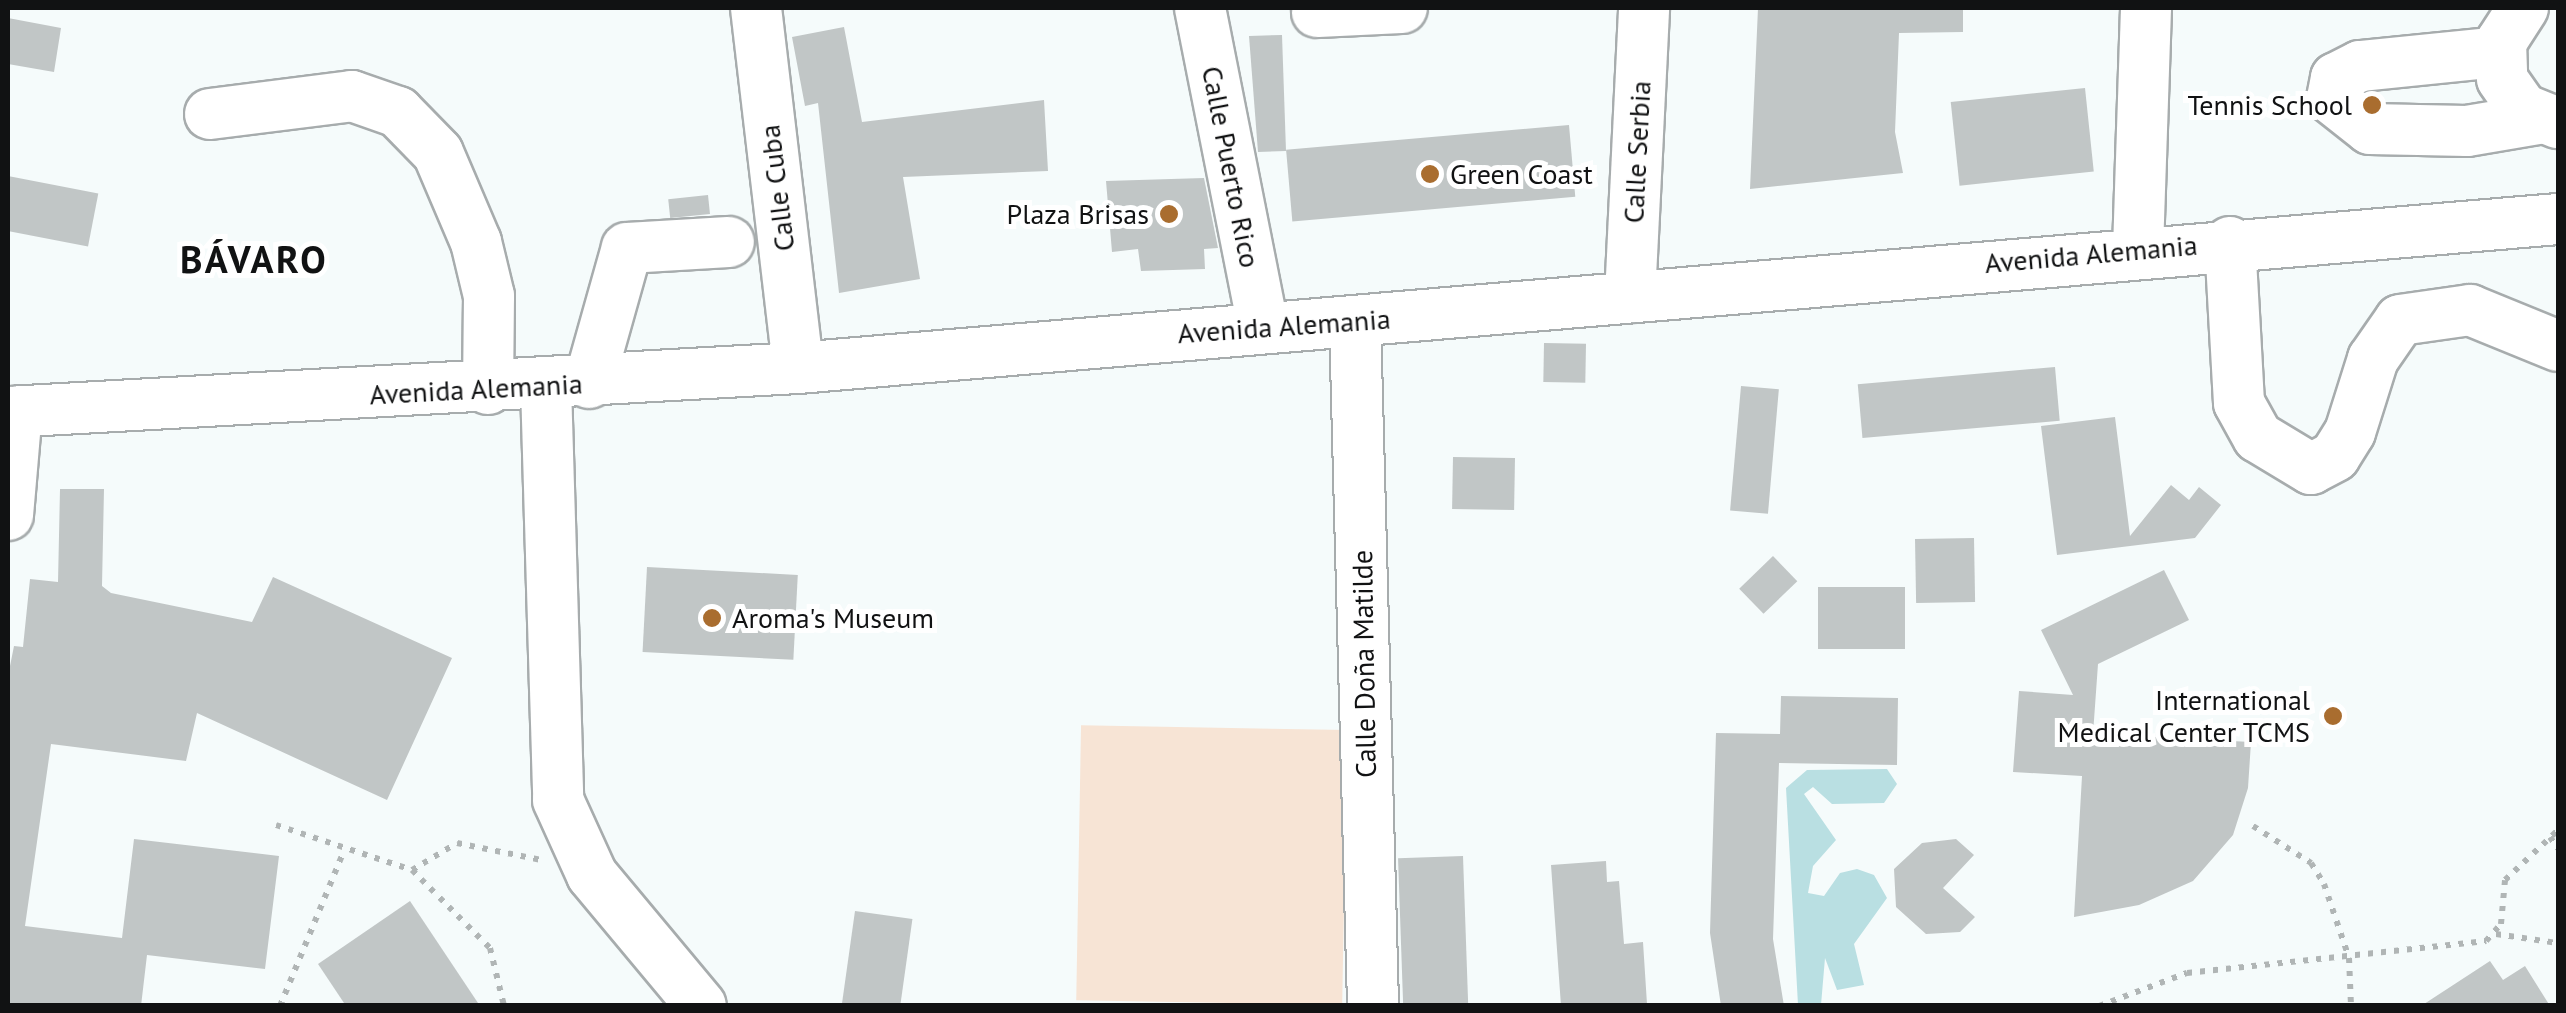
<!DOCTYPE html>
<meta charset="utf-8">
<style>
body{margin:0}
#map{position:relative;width:2566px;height:1013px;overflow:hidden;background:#f5fbfb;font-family:"PT Sans",sans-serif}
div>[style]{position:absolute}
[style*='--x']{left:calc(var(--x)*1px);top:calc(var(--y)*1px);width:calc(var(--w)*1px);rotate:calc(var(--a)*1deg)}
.green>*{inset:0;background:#f7e4d5;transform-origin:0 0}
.water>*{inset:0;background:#b9dfe2}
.building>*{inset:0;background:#c1c6c6;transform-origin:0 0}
.path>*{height:6px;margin-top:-3px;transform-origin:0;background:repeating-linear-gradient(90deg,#b0b5b5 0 5px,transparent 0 13px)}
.roads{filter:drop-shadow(2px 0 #a7acad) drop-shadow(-2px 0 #a7acad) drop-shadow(0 2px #a7acad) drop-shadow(0 -2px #a7acad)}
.minor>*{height:50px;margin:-25px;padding:0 25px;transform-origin:25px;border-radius:25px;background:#fff}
.dots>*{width:28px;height:28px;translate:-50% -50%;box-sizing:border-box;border:5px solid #fff;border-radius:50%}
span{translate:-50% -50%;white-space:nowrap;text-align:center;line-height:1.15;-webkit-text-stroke:10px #fff;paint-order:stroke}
.poi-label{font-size:28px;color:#111213}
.right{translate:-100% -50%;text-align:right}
.left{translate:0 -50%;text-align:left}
.street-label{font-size:28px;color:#111213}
.district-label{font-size:38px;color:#111213;font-weight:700;letter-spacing:2.5px}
.frame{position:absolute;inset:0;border:10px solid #111213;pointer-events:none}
</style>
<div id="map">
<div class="green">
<i style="left:1347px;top:730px;width:275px;height:266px;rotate:91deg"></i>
</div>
<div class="water">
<i style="clip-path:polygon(1887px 769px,1897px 784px,1884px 803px,1832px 804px,1813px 787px,1804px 794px,1836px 840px,1813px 866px,1808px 893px,1824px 896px,1840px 873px,1857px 869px,1874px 875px,1887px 898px,1854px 944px,1864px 985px,1837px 990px,1825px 958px,1821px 1005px,1798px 1005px,1786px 788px,1807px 770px)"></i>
</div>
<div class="building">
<i style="clip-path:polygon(1758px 8px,1963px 8px,1963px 32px,1899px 33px,1895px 132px,1903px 173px,1750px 189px)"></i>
<i style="clip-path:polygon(8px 18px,61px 28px,54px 72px,8px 64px)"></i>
<i style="clip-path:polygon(844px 27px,862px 122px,1044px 100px,1048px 171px,903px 177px,920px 279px,839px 293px,818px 103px,805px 106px,792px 37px)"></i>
<i style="clip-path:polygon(1282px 35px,1286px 151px,1258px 152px,1249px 36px)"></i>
<i style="left:2085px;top:88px;width:84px;height:135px;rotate:84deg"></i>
<i style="left:1569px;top:125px;width:72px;height:284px;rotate:85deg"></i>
<i style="left:8px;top:176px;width:92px;height:54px;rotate:11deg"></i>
<i style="clip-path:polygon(1204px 178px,1218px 248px,1204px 249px,1205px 269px,1141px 271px,1138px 249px,1112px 252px,1106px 181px)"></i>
<i style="left:708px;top:195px;width:19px;height:40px;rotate:84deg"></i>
<i style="left:1544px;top:343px;width:42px;height:39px;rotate:1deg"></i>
<i style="left:2055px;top:367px;width:54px;height:198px;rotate:85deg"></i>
<i style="left:1741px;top:386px;width:38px;height:125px;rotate:5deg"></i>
<i style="clip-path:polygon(2115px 417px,2130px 536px,2171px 485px,2189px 500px,2199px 487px,2221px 505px,2195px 538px,2057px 555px,2041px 426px)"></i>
<i style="left:1453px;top:457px;width:62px;height:52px;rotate:1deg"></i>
<i style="clip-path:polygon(60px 489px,104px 489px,102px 586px,111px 593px,252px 622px,273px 577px,452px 658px,387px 800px,197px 713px,186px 761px,51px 744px,25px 926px,122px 938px,134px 839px,279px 856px,265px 969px,147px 955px,141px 1006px,8px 1006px,8px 676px,14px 646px,23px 647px,30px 579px,58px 582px)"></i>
<i style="left:1974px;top:538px;width:64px;height:59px;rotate:89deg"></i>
<i style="left:1773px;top:556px;width:35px;height:47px;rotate:46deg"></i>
<i style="left:647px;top:567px;width:151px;height:85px;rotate:3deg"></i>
<i style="clip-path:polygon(2164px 570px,2189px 620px,2098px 664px,2093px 734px,2251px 742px,2248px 788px,2233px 835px,2193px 881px,2139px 905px,2074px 917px,2082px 776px,2013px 772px,2019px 691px,2073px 695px,2041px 630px)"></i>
<i style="left:1818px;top:587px;width:87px;height:62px"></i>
<i style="clip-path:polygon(1781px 696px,1898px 698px,1897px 765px,1779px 763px,1773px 939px,1784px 1006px,1721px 1006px,1710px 933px,1716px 733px,1780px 734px)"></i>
<i style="clip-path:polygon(1956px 839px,1974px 855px,1943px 888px,1975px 917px,1960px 932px,1926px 934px,1896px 907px,1894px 869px,1922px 843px)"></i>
<i style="left:1463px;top:856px;width:150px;height:65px;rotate:88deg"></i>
<i style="clip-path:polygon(1606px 861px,1607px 882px,1619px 881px,1624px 944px,1643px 942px,1647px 1004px,1561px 1006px,1551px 865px)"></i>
<i style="clip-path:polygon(410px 901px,480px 1006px,346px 1006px,318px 964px)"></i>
<i style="left:855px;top:911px;width:58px;height:96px;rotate:8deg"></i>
<i style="clip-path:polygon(2490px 961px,2503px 980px,2525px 966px,2550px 1006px,2421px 1006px)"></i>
</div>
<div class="path">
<i style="--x:276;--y:825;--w:143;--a:18.3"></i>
<i style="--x:412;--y:870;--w:110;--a:45"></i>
<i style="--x:490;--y:948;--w:60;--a:76.4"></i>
<i style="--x:2253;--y:826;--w:69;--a:32.5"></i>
<i style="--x:2311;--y:863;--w:25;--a:58"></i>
<i style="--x:2324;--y:884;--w:78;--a:71.3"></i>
<i style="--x:2349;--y:958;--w:48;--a:87.6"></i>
<i style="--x:2550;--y:837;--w:14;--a:56"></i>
<i style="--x:412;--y:870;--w:52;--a:-31"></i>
<i style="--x:457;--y:843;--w:86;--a:11.4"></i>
<i style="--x:2496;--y:934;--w:63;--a:8.3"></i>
<i style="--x:280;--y:1006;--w:165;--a:-67.6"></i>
<i style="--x:2099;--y:1006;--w:94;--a:-20.6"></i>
<i style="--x:2187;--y:973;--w:301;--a:-6.1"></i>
<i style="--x:2486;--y:941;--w:23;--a:-49"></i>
<i style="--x:2501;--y:924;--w:44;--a:-84.8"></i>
<i style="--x:2505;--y:880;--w:73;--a:-43.3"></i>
</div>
<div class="roads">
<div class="minor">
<i style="--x:756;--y:8;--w:362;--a:83.3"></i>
<i style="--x:1200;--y:8;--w:324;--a:78.8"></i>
<i style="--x:2523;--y:8;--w:40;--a:122.9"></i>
<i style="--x:2501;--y:42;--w:37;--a:88"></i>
<i style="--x:2502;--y:79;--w:37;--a:55"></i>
<i style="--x:2523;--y:109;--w:38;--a:22"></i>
<i style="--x:1317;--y:12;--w:85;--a:-2.7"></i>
<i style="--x:2499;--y:52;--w:140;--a:174.2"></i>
<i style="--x:2360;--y:66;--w:27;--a:153"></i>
<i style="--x:2336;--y:78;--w:21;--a:101"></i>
<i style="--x:2332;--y:99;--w:48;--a:38.3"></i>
<i style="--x:2370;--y:129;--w:97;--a:1.2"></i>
<i style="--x:2467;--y:131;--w:73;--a:-9.5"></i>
<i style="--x:210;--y:114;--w:143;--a:-7.2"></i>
<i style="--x:352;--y:96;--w:49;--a:19.2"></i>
<i style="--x:398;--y:112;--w:57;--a:45.7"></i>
<i style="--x:438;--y:153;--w:97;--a:66.9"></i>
<i style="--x:476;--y:242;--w:56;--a:76.5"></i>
<i style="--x:489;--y:296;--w:93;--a:90.6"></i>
<i style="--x:2230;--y:242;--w:161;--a:86.8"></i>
<i style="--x:2239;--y:403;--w:39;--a:61"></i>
<i style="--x:2258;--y:437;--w:62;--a:31.1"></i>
<i style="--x:2311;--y:469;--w:27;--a:-28"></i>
<i style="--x:2335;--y:456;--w:28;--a:-58"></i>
<i style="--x:2350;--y:432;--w:77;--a:-72.5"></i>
<i style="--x:2373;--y:359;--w:47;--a:-55.3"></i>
<i style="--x:2400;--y:320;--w:71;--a:-8.1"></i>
<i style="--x:2470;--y:310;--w:95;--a:22.2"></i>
<i style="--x:2138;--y:250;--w:242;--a:-88.1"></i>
<i style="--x:1630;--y:297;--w:289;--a:-87.2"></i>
<i style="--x:1355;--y:322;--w:684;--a:88.49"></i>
<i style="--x:589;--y:383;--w:140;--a:-74.3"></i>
<i style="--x:627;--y:248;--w:102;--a:-3.4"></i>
<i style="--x:546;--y:386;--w:414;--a:88.3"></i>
<i style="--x:558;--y:800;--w:82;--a:65.6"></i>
<i style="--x:592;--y:875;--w:170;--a:50.2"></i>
<i style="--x:8;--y:412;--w:791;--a:-3.19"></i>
<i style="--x:798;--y:368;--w:1766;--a:-4.84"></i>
<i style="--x:8;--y:515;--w:104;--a:-85.1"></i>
</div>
</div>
<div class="dots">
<i style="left:2372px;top:105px;background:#a96d2f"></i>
<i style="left:1430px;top:174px;background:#a96d2f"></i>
<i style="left:1169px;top:214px;background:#a96d2f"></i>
<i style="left:712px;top:618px;background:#a96d2f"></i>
<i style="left:2333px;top:716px;background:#a96d2f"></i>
</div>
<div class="poi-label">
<span class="right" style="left:2352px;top:105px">Tennis School</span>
<span class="left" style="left:1450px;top:174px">Green Coast</span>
<span class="right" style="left:1149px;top:214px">Plaza Brisas</span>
<span class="left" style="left:732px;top:618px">Aroma's Museum</span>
<span class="right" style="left:2310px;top:716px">International<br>Medical Center TCMS</span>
</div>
<div class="street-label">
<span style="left:1637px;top:152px;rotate:-87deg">Calle Serbia</span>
<span style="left:1231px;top:167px;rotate:79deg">Calle Puerto Rico</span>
<span style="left:777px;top:188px;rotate:-97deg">Calle Cuba</span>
<span style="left:2091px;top:254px;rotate:-5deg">Avenida Alemania</span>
<span style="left:1284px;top:326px;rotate:-4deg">Avenida Alemania</span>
<span style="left:476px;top:389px;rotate:-3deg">Avenida Alemania</span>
<span style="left:1364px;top:664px;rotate:-91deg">Calle Doña Matilde</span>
</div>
<div class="district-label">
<span style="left:254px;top:259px">BÁVARO</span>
</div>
<div class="frame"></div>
</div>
